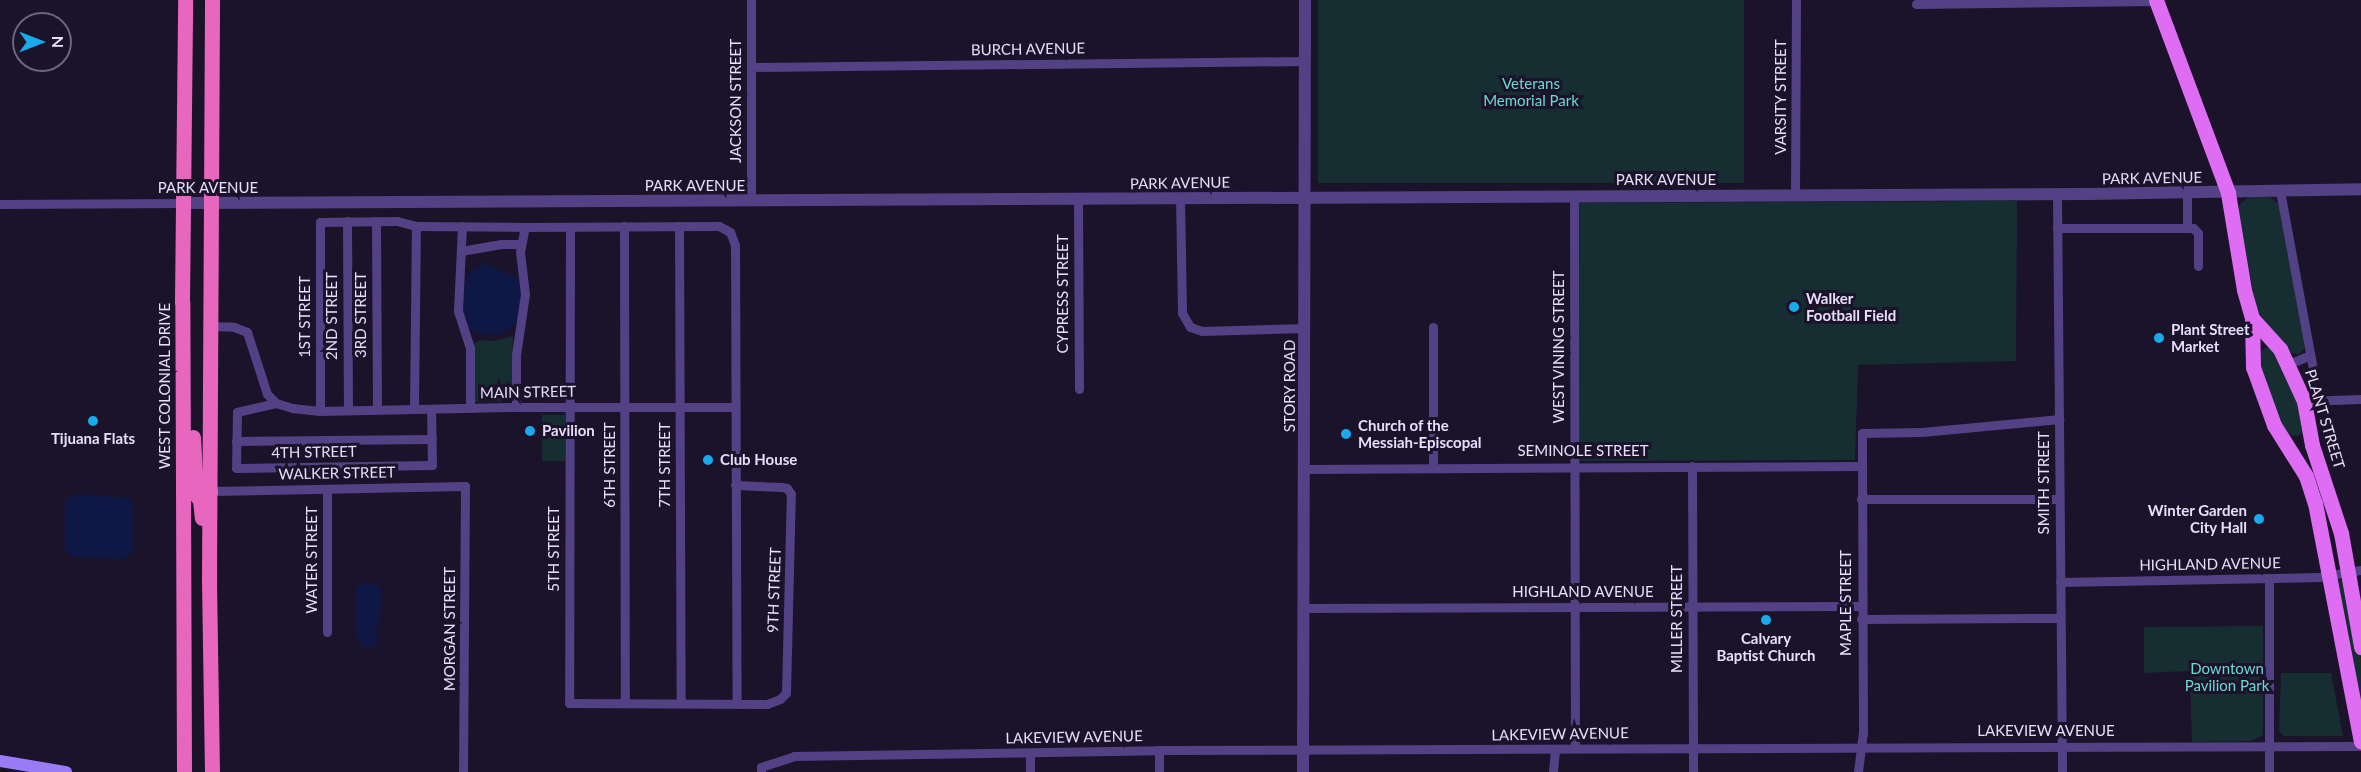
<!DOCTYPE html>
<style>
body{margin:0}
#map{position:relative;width:2361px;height:772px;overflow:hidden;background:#1b1329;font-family:Lato,sans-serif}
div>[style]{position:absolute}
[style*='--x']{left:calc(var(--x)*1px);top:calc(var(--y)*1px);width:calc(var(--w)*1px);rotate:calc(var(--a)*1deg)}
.green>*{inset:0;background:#162d32;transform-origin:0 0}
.water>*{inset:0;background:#0f1745}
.minor>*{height:9px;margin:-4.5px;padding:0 4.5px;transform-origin:4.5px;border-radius:4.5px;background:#524184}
.tertiary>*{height:12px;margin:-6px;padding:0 6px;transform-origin:6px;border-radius:6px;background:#524184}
.secondary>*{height:12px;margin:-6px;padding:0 6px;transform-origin:6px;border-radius:6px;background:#997bf5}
.primary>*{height:15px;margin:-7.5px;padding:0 7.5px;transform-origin:7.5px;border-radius:7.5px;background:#de6df4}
.trunk>*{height:15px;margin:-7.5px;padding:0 7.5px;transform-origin:7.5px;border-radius:7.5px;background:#e867be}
.dots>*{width:16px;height:16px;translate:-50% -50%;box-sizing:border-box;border:3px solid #1b1329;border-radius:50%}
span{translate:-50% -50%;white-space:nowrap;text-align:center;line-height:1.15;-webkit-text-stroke:6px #1b1329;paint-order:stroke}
.street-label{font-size:15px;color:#e7ddfc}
.park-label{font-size:15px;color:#6dd8d4}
.poi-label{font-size:15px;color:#e7ddfc;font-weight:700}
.left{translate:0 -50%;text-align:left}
.right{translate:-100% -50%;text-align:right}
.north{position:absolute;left:12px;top:12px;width:60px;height:60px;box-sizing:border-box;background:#1b1329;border:2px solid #6d647d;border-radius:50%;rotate:90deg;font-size:16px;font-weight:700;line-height:24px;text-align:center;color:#e7ddfc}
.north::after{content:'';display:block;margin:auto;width:21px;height:27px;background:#18aaed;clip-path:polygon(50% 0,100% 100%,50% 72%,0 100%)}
</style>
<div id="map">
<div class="green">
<i style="left:1318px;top:0;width:426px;height:183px"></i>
<i style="clip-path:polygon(2249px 197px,2270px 197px,2278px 203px,2305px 348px,2299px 354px,2292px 353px,2284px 347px,2256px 308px,2239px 213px,2239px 205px)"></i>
<i style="clip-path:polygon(2017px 201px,2016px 361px,1858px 365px,1855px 460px,1580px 461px,1579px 203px)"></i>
<i style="clip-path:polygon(513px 336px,512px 387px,507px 390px,507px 401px,473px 402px,473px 344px,480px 340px,495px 341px)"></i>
<i style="clip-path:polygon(2265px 348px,2274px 348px,2298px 398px,2302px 433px,2297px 436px,2286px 434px,2260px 373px,2259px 354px)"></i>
<i style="left:542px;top:415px;width:23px;height:46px"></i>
<i style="clip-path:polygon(2339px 580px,2342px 580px,2361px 659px,2361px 721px,2337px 585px)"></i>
<i style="clip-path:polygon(2263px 626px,2263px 735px,2251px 741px,2192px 742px,2190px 671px,2144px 673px,2144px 627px)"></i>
<i style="clip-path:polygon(2281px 673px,2331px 673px,2343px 736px,2283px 736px,2279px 731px)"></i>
</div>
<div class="water">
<i style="clip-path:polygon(484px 263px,519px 278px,522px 301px,516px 324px,501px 335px,479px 334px,470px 329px,464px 320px,461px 305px,464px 285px,468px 274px)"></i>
<i style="clip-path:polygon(75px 494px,129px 498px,134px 504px,133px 552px,124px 559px,71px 557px,65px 552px,65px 500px)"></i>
<i style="clip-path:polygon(366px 583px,380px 586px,382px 596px,379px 624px,375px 630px,378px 634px,376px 646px,371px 648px,363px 648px,356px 636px,355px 587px)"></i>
</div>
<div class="minor">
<i style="--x:751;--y:0;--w:201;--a:90"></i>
<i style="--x:1916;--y:4;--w:241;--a:-0.7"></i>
<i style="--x:751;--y:67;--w:554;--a:-0.62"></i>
<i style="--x:2280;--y:191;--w:181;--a:79.5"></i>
<i style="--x:2187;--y:193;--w:35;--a:90"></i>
<i style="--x:2057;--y:194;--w:578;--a:89.5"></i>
<i style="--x:1795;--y:195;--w:195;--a:-89.7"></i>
<i style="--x:1574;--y:196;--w:552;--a:89.9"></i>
<i style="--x:1180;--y:197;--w:116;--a:89"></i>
<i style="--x:1182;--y:313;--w:16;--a:60"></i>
<i style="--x:1190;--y:327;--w:13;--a:18"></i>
<i style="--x:1202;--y:331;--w:103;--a:-1.7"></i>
<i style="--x:1078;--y:199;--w:190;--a:89.7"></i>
<i style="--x:0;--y:204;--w:183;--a:-0.3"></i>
<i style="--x:347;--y:221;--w:189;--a:89.7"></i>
<i style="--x:376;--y:221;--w:188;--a:89.7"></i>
<i style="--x:462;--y:226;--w:85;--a:92.7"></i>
<i style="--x:458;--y:311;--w:39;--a:72"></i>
<i style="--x:470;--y:348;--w:60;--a:90"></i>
<i style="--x:624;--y:226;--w:477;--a:89.9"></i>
<i style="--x:679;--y:226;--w:477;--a:89.8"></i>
<i style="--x:570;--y:227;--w:476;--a:90.1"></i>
<i style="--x:569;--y:703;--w:198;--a:0.3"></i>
<i style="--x:767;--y:704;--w:14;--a:-21"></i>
<i style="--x:780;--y:699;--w:8;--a:-45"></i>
<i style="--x:786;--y:693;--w:199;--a:-88.6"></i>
<i style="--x:791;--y:494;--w:7;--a:-124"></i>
<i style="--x:787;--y:488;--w:5;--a:-169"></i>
<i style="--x:782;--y:487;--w:47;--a:-177.6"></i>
<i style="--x:2057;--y:228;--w:136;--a:0"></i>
<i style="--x:2193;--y:228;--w:7;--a:45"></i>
<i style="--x:2198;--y:233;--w:33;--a:90"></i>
<i style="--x:461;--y:251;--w:41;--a:-9.9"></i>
<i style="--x:501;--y:244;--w:20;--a:0"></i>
<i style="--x:210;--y:326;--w:24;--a:2"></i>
<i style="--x:234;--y:327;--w:14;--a:21"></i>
<i style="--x:247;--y:332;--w:65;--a:72.1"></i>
<i style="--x:267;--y:394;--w:13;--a:45"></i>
<i style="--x:276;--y:403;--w:17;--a:17"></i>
<i style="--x:292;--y:408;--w:28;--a:6"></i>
<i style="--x:320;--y:411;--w:196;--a:-1.2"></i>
<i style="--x:516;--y:407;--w:219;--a:0"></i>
<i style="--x:1433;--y:327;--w:141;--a:90"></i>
<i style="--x:2289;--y:364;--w:23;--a:-23"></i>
<i style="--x:2304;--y:401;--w:57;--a:-2"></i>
<i style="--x:276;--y:403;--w:40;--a:167"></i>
<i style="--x:237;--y:412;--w:56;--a:91"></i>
<i style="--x:236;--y:468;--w:196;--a:-0.9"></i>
<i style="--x:432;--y:465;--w:56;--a:-91"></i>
<i style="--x:516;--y:407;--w:52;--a:-90"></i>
<i style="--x:516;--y:355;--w:62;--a:-81.6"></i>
<i style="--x:525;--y:294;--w:42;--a:-96.8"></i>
<i style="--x:520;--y:252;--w:25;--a:-79"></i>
<i style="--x:525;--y:227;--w:194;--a:-0.3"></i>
<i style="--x:719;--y:226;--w:13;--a:29"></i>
<i style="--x:730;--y:232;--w:14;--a:69"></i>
<i style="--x:735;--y:245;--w:459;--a:89.8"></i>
<i style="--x:414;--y:409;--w:183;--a:-89.4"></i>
<i style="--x:320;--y:411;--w:189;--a:-90"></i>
<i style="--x:320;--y:222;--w:77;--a:-0.7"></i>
<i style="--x:397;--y:221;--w:20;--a:15"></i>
<i style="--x:416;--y:226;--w:109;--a:0.5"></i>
<i style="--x:236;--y:441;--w:196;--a:-0.6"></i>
<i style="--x:1692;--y:466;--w:306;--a:89.8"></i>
<i style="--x:1305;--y:469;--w:557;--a:-0.31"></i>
<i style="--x:210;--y:491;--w:255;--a:-1.1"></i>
<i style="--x:465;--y:486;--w:286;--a:90.4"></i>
<i style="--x:1861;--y:499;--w:198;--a:0"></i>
<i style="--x:2269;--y:578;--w:194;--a:90"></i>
<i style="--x:2060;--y:582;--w:259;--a:-1.1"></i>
<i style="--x:2319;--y:577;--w:43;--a:-9.5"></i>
<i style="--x:1305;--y:608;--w:556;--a:-0.21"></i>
<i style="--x:1861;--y:619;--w:198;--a:-0.3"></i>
<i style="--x:327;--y:632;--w:143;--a:-90"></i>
<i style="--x:1030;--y:754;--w:18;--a:90"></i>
<i style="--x:761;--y:772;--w:5;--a:-90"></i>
<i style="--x:761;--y:767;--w:35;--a:-18"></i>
<i style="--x:794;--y:756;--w:365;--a:-0.9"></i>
<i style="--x:1159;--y:750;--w:1202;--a:-0.19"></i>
<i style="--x:1159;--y:772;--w:22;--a:-90"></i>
<i style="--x:1553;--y:772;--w:23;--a:-85"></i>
<i style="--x:1858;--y:772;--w:38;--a:-83"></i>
<i style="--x:1863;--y:734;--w:301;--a:-90.2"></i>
<i style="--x:1862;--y:433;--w:60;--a:-1"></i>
<i style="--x:1922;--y:432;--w:138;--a:-5.4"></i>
</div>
<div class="tertiary">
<i style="--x:183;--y:203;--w:1905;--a:-0.27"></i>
<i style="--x:2088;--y:194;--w:273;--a:-1"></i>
<i style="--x:1303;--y:772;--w:772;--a:-89.85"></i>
</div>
<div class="secondary">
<i style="--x:0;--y:761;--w:67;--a:9.5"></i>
</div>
<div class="primary">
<i style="--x:2156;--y:0;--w:206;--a:69.5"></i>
<i style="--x:2228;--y:193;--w:98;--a:80.6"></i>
<i style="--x:2244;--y:290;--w:29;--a:74"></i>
<i style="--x:2252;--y:318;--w:49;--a:88.8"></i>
<i style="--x:2253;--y:367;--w:62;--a:70.1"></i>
<i style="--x:2274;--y:425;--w:60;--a:57.9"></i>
<i style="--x:2306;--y:476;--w:28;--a:72"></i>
<i style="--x:2315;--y:503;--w:243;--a:79.1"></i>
<i style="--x:2252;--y:318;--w:42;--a:47.9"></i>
<i style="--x:2280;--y:349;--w:57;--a:65.2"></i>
<i style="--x:2304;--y:401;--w:45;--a:79.7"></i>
<i style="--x:2312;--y:445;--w:93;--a:71.8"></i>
<i style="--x:2341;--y:533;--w:116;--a:80"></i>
</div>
<div class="trunk">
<i style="--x:193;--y:437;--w:37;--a:87"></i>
<i style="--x:195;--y:474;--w:23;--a:49"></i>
<i style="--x:183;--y:479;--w:27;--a:51"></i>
<i style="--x:200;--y:500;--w:18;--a:84"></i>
<i style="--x:184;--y:772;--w:470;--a:-90.2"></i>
<i style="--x:182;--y:302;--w:302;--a:-89.4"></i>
<i style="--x:212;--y:772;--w:192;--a:-90.9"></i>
<i style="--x:209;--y:580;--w:580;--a:-89.7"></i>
</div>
<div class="dots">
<i style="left:1794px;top:307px;background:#18aaed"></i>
<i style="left:2159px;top:338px;background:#18aaed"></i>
<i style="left:93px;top:421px;background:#18aaed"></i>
<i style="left:530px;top:431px;background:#18aaed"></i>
<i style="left:1346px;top:434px;background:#18aaed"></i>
<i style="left:708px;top:460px;background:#18aaed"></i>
<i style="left:2259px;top:519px;background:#18aaed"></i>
<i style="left:1766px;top:620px;background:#18aaed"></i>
</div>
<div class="street-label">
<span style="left:1028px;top:49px;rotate:-1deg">BURCH AVENUE</span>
<span style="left:1781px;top:97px;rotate:-90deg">VARSITY STREET</span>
<span style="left:736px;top:101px;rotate:-90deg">JACKSON STREET</span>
<span style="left:2152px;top:178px;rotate:-1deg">PARK AVENUE</span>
<span style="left:1666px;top:180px">PARK AVENUE</span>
<span style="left:1180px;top:183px;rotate:-1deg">PARK AVENUE</span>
<span style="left:695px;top:186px">PARK AVENUE</span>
<span style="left:208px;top:188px">PARK AVENUE</span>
<span style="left:1063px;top:294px;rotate:-90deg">CYPRESS STREET</span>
<span style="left:361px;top:315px;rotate:-90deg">3RD STREET</span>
<span style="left:332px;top:316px;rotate:-90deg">2ND STREET</span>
<span style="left:305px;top:317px;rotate:-90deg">1ST STREET</span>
<span style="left:1559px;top:347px;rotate:-90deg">WEST VINING STREET</span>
<span style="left:165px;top:386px;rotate:-90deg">WEST COLONIAL DRIVE</span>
<span style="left:1290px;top:386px;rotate:-90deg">STORY ROAD</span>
<span style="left:528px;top:392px;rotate:-1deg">MAIN STREET</span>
<span style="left:2325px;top:419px;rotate:73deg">PLANT STREET</span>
<span style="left:1583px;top:451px">SEMINOLE STREET</span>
<span style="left:314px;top:452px;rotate:-1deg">4TH STREET</span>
<span style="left:610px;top:465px;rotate:-90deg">6TH STREET</span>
<span style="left:665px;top:465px;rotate:-90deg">7TH STREET</span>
<span style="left:337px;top:473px;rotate:-1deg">WALKER STREET</span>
<span style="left:2044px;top:483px;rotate:-90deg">SMITH STREET</span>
<span style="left:554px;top:549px;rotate:-90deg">5TH STREET</span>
<span style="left:312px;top:560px;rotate:-90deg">WATER STREET</span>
<span style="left:2210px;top:564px;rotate:-1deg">HIGHLAND AVENUE</span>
<span style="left:774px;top:590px;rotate:-88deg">9TH STREET</span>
<span style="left:1583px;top:592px">HIGHLAND AVENUE</span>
<span style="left:1846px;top:603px;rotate:-90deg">MAPLE STREET</span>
<span style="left:1677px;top:619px;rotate:-90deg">MILLER STREET</span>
<span style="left:450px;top:629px;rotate:-90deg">MORGAN STREET</span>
<span style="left:2046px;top:731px">LAKEVIEW AVENUE</span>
<span style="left:1560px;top:734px;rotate:-1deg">LAKEVIEW AVENUE</span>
<span style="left:1074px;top:737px;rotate:-1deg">LAKEVIEW AVENUE</span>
</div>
<div class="park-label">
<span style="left:1531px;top:92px">Veterans<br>Memorial Park</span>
<span style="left:2227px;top:677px">Downtown<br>Pavilion Park</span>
</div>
<div class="poi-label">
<span class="left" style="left:1806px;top:307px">Walker<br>Football Field</span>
<span class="left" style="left:2171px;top:338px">Plant Street<br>Market</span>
<span class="left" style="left:1358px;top:434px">Church of the<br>Messiah-Episcopal</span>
<span class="left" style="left:542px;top:431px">Pavilion</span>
<span style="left:93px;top:439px">Tijuana Flats</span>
<span class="left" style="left:720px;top:460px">Club House</span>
<span class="right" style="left:2247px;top:519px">Winter Garden<br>City Hall</span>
<span style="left:1766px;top:647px">Calvary<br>Baptist Church</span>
</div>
<div class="north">N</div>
</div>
